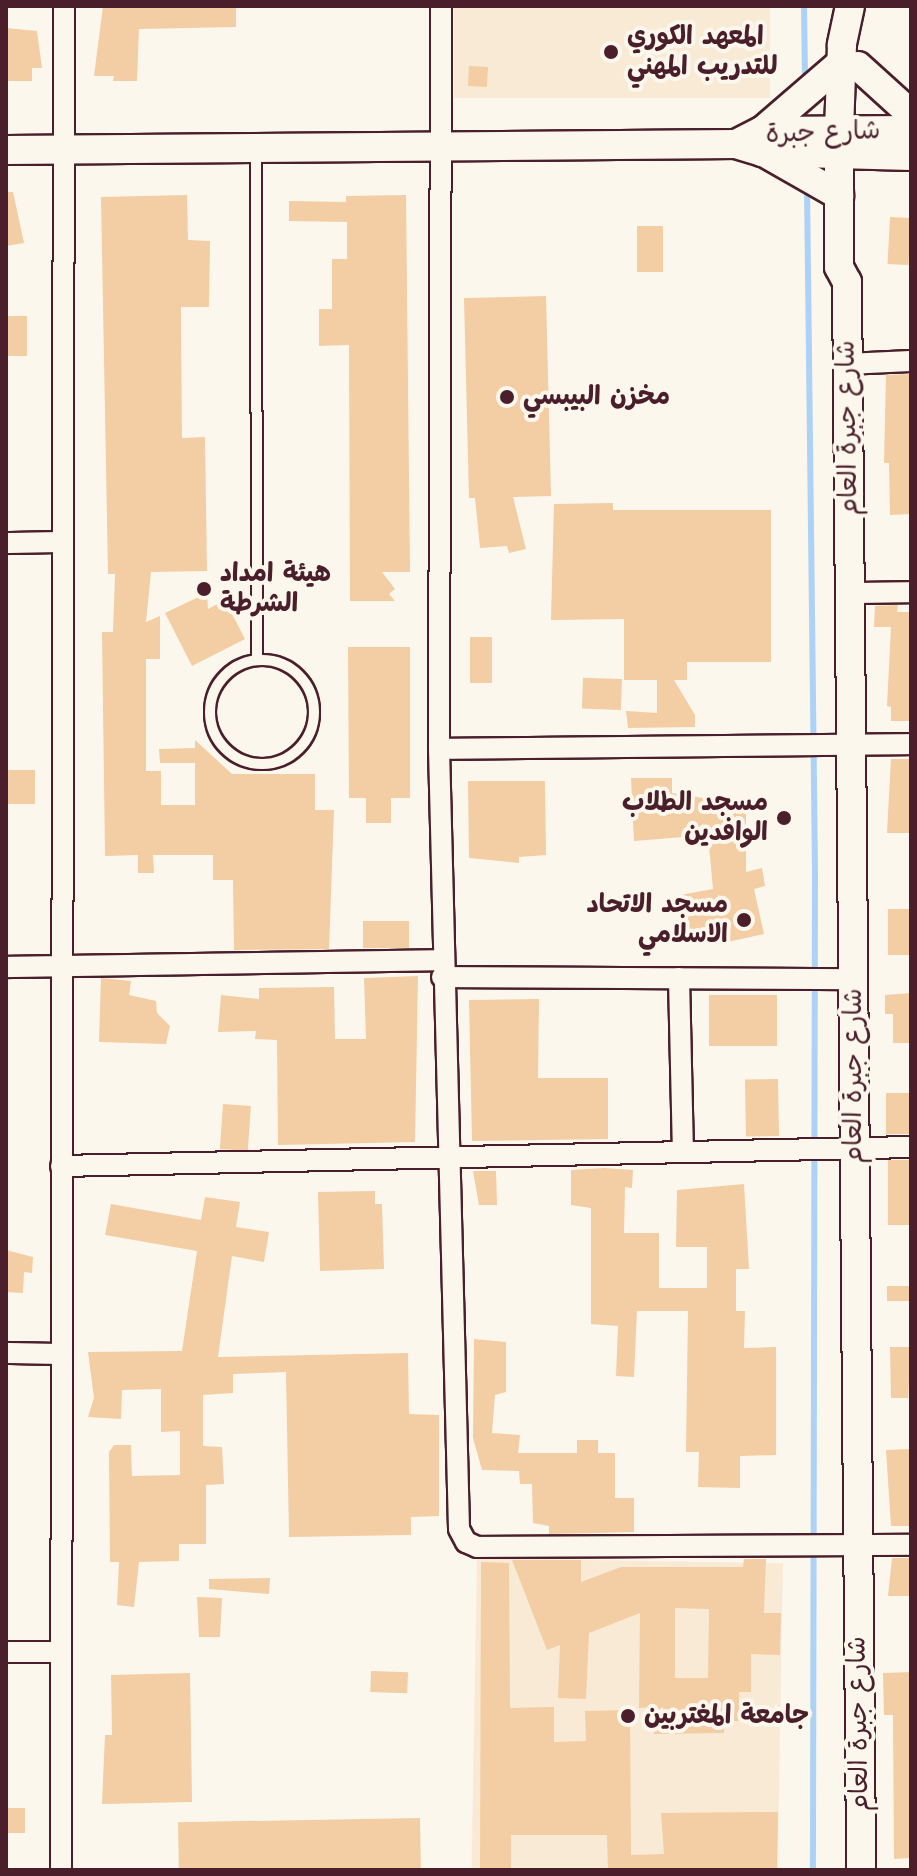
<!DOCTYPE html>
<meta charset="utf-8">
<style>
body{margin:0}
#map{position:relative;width:917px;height:1876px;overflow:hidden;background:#fbf7ec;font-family:"Comic Neue","Playpen Sans Arabic",sans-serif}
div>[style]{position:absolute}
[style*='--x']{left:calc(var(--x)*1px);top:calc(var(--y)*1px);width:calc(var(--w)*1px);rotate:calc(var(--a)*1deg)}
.built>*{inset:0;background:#f9ead6;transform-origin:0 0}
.stream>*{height:6px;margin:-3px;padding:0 3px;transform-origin:3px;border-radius:3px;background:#acd2f5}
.building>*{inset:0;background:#f3cda3;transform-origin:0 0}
.roads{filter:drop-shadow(2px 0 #4a1f2b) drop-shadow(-2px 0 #4a1f2b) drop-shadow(0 2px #4a1f2b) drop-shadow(0 -2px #4a1f2b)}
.lane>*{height:10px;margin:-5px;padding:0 5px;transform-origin:5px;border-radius:5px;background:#fbf7ec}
.lane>.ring{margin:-5px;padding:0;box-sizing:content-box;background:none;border:10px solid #fbf7ec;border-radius:50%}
.street>*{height:20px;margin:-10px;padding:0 10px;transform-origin:10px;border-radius:10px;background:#fbf7ec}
.secondary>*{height:28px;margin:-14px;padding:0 14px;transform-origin:14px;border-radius:14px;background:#fbf7ec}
.dots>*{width:22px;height:22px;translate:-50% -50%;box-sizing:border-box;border:4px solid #fbf7ec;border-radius:50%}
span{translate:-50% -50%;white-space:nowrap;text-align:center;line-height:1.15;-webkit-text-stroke:8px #fbf7ec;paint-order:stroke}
.poi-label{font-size:26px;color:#4a1f2b;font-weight:700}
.left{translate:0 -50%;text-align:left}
.right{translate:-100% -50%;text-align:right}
.street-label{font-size:26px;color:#4a1f2b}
.frame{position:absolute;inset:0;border:8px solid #4a1f2b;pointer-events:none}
</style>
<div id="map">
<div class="built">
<i style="left:454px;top:6px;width:316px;height:92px"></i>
<i style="left:477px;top:1558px;width:306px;height:312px;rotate:1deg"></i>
</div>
<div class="stream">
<i style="--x:804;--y:6;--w:76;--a:89.2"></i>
<i style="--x:807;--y:186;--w:689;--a:89.33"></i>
<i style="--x:815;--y:875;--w:995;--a:90.12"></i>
</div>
<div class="building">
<i style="clip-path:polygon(103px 6px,236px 6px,236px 27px,139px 29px,137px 81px,113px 81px,114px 76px,94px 76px)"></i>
<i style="clip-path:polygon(6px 28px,37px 31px,42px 68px,32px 68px,32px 81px,6px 81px)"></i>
<i style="left:469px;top:66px;width:19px;height:20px;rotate:3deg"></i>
<i style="clip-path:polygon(6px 192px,13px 192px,24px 243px,6px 246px)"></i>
<i style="clip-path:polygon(187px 195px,188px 240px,210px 241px,209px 307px,181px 307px,181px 325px,182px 438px,205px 437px,207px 571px,151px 572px,146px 622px,160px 616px,160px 659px,146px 659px,146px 771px,161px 771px,161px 805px,195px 805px,195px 763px,160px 763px,159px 749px,195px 748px,195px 740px,232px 774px,315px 774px,315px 810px,334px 810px,329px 949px,234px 950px,233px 880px,213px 880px,213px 855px,153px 855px,154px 873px,138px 873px,138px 855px,105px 856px,102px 632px,113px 632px,115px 574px,108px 574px,101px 197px)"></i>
<i style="clip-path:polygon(406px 195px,410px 572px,382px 572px,395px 589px,389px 594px,395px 601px,350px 601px,349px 345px,319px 346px,319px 309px,332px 309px,332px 259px,347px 259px,347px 222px,289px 221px,289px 201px,346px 202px,346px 196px)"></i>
<i style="left:890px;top:217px;width:21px;height:47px;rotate:3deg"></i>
<i style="left:637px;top:226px;width:26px;height:46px"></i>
<i style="clip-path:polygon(546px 296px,551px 496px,513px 497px,526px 549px,509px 553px,507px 546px,480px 548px,475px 498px,469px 498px,464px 298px)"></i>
<i style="left:6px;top:316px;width:21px;height:40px"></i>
<i style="clip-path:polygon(911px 374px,911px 514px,890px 515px,889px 463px,884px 463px,886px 375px)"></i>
<i style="clip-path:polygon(613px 503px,613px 510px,771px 510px,771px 662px,687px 662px,687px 680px,674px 680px,695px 715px,695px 727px,628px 728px,626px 711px,657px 713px,657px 680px,624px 680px,624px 619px,551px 620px,554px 504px)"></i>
<i style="clip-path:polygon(207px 593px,208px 609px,225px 600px,245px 639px,192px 666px,165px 613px)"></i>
<i style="clip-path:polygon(898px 605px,897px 612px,911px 612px,911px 721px,891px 721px,891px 707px,887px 706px,891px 627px,874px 627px,875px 606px)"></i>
<i style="left:470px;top:637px;width:22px;height:46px"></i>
<i style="clip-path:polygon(348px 647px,410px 647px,410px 798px,391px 798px,391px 823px,366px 823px,366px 798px,349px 798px)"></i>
<i style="left:622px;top:679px;width:31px;height:39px;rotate:92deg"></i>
<i style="clip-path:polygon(891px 759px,911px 759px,911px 833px,887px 833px)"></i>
<i style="left:6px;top:770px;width:29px;height:34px"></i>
<i style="clip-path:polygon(631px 778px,672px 778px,672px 793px,746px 805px,746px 872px,762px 868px,765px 886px,754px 889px,764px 934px,709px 946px,706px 932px,682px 937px,675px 896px,713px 889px,708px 835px,634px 841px)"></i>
<i style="clip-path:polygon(468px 781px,545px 781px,546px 855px,519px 857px,519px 863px,469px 858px)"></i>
<i style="left:888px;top:909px;width:23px;height:46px"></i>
<i style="left:363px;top:921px;width:46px;height:27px"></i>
<i style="clip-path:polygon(418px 976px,415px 1142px,278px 1145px,277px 1040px,255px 1039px,256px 1031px,218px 1032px,221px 995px,259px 999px,259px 988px,334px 987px,335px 1039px,366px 1039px,364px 978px)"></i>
<i style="clip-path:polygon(101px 978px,131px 981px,129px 995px,156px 1001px,157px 1013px,170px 1026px,166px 1044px,99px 1042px)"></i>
<i style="clip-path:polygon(911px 993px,911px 1043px,893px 1043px,893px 1014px,885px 1014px,885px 995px)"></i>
<i style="left:709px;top:995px;width:68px;height:51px"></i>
<i style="clip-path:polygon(539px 999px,538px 1078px,608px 1078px,608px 1139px,472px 1141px,469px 1000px)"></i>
<i style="left:778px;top:1079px;width:57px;height:33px;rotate:89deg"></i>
<i style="left:911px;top:1093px;width:41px;height:25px;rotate:90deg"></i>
<i style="left:223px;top:1104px;width:28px;height:45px;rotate:4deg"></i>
<i style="left:911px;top:1160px;width:65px;height:23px;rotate:90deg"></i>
<i style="clip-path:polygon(604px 1168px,633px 1170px,632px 1188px,625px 1187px,624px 1233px,659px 1233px,659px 1288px,707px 1288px,707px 1247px,676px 1247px,677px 1190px,744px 1184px,749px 1269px,736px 1269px,736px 1311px,745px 1311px,744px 1348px,776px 1347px,776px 1455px,740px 1456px,740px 1488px,698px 1487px,699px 1452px,686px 1452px,688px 1311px,637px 1311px,634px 1377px,616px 1376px,618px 1326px,591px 1324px,591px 1208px,571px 1205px,571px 1170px)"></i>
<i style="clip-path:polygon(473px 1171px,496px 1171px,497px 1205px,479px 1205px)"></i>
<i style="clip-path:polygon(375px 1191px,375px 1204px,382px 1204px,384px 1269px,320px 1271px,318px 1192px)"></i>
<i style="clip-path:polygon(205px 1197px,240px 1202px,236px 1227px,269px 1232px,264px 1262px,232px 1256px,218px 1357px,408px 1353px,409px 1414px,439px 1415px,439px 1516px,411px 1517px,411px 1535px,289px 1537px,286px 1372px,233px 1374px,233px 1393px,203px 1395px,203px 1446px,222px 1447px,224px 1484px,206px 1485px,206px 1544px,179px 1544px,179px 1561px,139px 1562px,134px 1607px,117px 1605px,119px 1562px,110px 1562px,109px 1452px,114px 1445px,131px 1445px,132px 1476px,180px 1475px,180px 1431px,161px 1432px,161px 1389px,122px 1390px,121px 1419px,88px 1417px,94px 1398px,88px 1352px,182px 1351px,197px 1251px,105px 1235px,111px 1204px,201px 1220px)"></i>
<i style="clip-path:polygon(6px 1250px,33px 1257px,32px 1273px,24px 1272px,23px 1293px,6px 1292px)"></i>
<i style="left:887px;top:1286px;width:24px;height:15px"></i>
<i style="clip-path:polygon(474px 1339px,506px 1342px,506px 1392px,495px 1395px,492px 1433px,520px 1435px,518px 1453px,577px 1453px,577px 1440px,598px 1440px,598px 1453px,615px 1453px,615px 1498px,634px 1498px,634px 1532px,549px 1534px,549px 1526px,533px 1523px,532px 1484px,520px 1484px,519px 1471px,482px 1470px,473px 1438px)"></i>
<i style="clip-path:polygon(890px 1347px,911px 1347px,908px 1398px,891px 1398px)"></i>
<i style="clip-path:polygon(911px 1449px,911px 1526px,891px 1526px,886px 1450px)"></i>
<i style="clip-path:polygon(892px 1558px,911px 1558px,911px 1596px,888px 1596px)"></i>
<i style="clip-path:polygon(evenodd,744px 1559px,766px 1559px,764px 1613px,781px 1613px,780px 1655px,751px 1654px,751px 1692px,739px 1692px,739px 1721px,724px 1721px,724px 1733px,654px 1734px,652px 1707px,639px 1708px,640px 1613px,589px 1633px,586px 1699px,558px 1698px,560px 1645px,547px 1650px,512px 1560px,581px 1560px,581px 1582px,621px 1567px,743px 1567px,744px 1559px,675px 1608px,709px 1609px,708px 1678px,675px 1678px,675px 1608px)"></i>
<i style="clip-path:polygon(481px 1562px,509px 1563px,510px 1708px,554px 1707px,554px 1742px,586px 1741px,585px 1711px,630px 1710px,631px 1855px,664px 1854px,661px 1813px,778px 1812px,777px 1870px,608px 1870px,607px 1835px,511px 1835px,511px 1870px,480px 1870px)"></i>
<i style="clip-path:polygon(270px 1578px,269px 1594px,209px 1589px,209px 1579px)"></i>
<i style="clip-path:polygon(197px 1597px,222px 1598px,220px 1637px,199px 1637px)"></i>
<i style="left:371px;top:1671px;width:37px;height:21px;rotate:2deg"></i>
<i style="clip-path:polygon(911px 1672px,910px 1858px,894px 1859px,893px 1715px,884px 1715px,883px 1673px)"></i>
<i style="clip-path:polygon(190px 1673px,192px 1802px,102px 1804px,105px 1735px,112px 1735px,111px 1675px)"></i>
<i style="left:6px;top:1808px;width:19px;height:25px"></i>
<i style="left:420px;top:1818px;width:52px;height:242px;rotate:89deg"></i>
</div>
<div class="roads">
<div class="lane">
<i style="--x:256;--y:148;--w:512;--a:89.89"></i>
<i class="ring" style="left:210px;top:660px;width:94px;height:94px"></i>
</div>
<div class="street">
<i style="--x:441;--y:6;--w:743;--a:90.15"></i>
<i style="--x:439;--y:749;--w:780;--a:88.53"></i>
<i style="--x:459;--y:1529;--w:15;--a:62"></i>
<i style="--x:466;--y:1542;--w:12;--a:24"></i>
<i style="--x:477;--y:1547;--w:434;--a:-0.3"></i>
<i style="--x:846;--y:364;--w:65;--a:-2.6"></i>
<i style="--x:6;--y:543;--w:55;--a:-1"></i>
<i style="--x:850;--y:593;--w:61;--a:-0.9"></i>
<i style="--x:439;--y:749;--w:472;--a:-0.6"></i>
<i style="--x:6;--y:967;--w:436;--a:-0.9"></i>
<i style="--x:442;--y:977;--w:411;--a:0.3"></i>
<i style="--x:679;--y:978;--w:173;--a:88.7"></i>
<i style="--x:61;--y:1166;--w:850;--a:-1.28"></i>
<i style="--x:6;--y:1353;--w:55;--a:1"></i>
<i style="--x:6;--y:1652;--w:55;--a:0"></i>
<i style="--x:61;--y:1870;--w:1864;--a:-89.91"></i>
</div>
<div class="secondary">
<i style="--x:850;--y:6;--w:40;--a:102"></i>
<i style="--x:842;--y:45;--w:85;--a:92"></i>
<i style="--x:839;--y:130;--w:137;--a:90"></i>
<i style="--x:839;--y:267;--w:17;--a:62"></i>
<i style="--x:847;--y:282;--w:1588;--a:89.49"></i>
<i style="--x:858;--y:66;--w:72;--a:42.2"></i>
<i style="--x:762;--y:131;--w:104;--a:-40.7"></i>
<i style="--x:736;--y:144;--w:29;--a:-27"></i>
<i style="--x:762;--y:131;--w:149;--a:-0.4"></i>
<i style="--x:6;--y:150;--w:730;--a:-0.47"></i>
<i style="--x:736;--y:144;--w:27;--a:17"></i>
<i style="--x:762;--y:152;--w:149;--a:1.5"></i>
<i style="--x:767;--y:154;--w:83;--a:29.7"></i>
</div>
</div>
<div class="dots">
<i style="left:611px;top:52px;background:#4a1f2b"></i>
<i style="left:507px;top:397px;background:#4a1f2b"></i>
<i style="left:204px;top:589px;background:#4a1f2b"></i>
<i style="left:784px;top:818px;background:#4a1f2b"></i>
<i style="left:744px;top:920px;background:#4a1f2b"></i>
<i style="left:628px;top:1716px;background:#4a1f2b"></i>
</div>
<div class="poi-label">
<span class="left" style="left:627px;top:52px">المعهد الكوري<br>للتدريب المهني</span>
<span class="left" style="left:523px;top:397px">مخزن البيبسي</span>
<span class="left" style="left:220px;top:589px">هيئة امداد<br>الشرطة</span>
<span class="right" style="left:768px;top:818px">مسجد الطلاب<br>الوافدين</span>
<span class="right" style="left:728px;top:920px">مسجد الاتحاد<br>الاسلامي</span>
<span class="left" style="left:644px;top:1716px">جامعة المغتربين</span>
</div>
<div class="street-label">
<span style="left:823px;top:133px;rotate:-2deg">شارع جبرة</span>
<span style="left:848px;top:428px;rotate:-91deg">شارع جبرة العام</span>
<span style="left:854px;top:1076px;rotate:-90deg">شارع جبرة العام</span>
<span style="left:859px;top:1724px;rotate:-91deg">شارع جبرة العام</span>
</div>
<div class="frame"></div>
</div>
